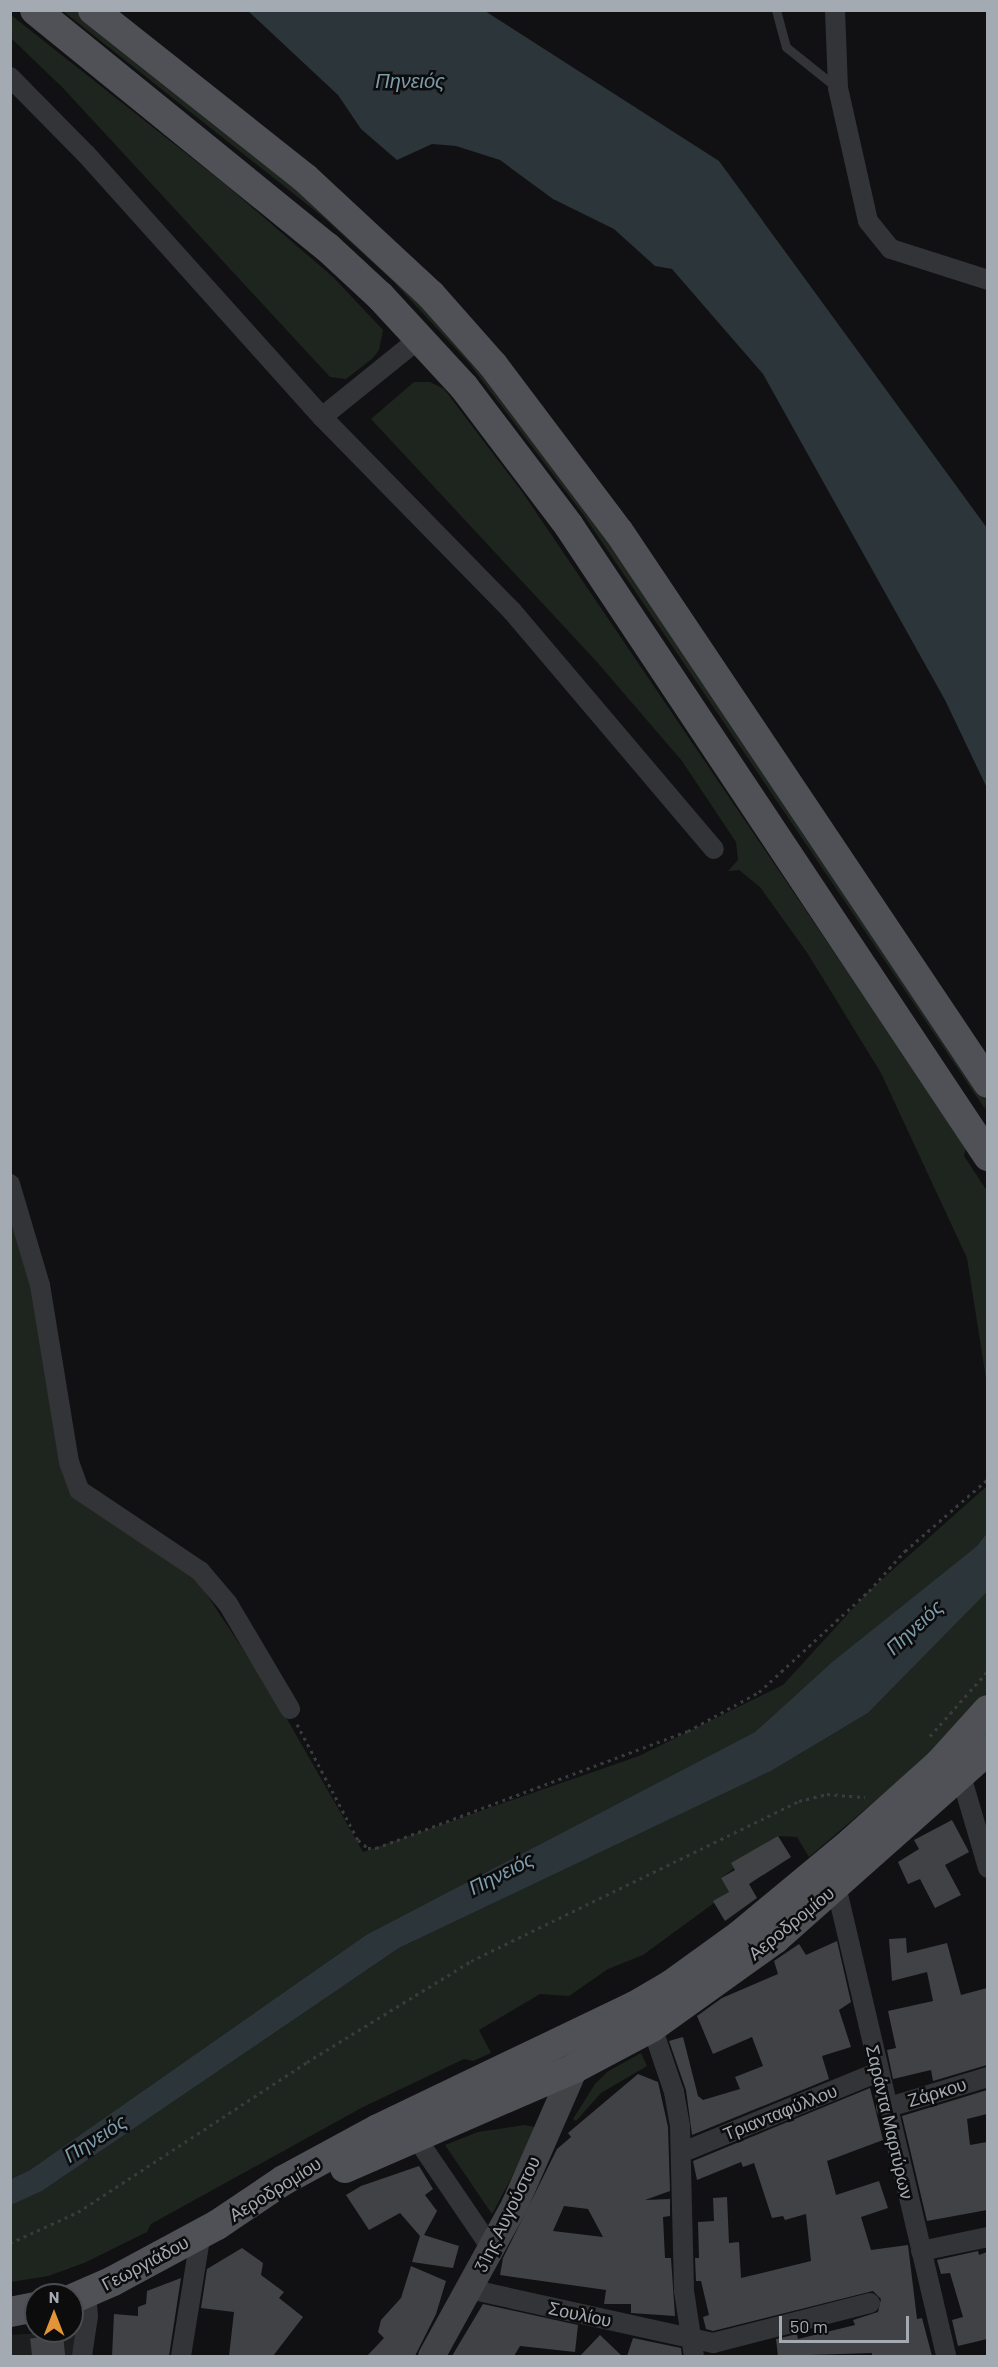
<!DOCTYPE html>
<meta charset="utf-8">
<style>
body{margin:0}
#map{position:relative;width:998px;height:2367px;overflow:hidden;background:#111113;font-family:Barlow,sans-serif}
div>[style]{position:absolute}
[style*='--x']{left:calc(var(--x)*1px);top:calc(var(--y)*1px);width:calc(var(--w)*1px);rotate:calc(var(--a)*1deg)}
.built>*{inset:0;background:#1d1e1f}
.green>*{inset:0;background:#1e251e}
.water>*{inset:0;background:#2c353a}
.building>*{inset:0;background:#404245;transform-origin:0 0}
.path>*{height:3px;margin-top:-1.5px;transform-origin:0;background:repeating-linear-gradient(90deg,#393b3e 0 3px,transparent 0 7.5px)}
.service>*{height:9px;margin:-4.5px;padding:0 4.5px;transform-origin:4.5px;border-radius:4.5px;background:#333437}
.minor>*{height:20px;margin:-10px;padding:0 10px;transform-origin:10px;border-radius:10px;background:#333437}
.secondary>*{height:27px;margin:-13.5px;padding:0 13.5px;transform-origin:13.5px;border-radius:13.5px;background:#414347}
.primary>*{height:30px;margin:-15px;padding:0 15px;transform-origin:15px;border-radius:15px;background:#4f5156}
span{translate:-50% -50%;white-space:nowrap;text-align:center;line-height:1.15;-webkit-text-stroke:5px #0c0c0d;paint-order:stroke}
.street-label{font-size:18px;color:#a4aab2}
.water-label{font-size:20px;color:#7c9bab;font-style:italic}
.frame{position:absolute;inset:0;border:12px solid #a4aab2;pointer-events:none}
.north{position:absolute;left:24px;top:2283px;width:60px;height:60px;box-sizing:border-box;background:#0c0c0d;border:2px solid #494b4f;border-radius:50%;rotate:0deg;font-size:16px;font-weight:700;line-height:24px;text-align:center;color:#a4aab2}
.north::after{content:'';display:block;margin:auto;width:21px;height:27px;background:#e39439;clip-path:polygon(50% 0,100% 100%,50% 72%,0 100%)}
.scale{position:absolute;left:779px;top:2316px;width:130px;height:27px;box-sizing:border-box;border:3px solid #a4aab2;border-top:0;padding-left:8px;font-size:18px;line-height:21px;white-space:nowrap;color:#a4aab2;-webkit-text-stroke:4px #0c0c0d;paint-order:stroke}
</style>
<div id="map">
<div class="built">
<i style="clip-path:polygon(78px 2327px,73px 2356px,11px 2356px,10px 2335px,72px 2331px)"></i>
</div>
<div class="green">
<i style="clip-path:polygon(63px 11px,77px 11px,219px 122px,396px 273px,553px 455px,977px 1083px,987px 1100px,985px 1109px,583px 514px,469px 363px,392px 280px,323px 217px)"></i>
<i style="clip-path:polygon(11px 15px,226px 185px,333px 277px,383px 330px,379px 350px,373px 358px,346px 379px,330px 377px,63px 88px,11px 38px)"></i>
<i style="clip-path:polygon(414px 382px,430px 382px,444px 389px,523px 493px,966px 1147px,964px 1156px,987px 1191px,987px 1385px,967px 1258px,881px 1073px,808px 954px,760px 887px,739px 870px,728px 871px,738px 860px,736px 842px,682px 761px,597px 662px,371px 419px)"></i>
<i style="clip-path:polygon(10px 1211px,40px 1285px,77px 1486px,186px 1563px,275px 1698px,363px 1852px,639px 1756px,783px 1685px,869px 1591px,987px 1486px,987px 1533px,977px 1546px,832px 1662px,755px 1732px,366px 1935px,30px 2170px,11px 2179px)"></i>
<i style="clip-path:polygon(987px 1592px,987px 1693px,936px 1749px,809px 1857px,797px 1837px,778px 1836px,721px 1878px,729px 1892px,643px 1955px,608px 1969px,569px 1996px,540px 1994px,479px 2030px,491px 2053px,473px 2061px,464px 2059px,363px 2107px,151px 2224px,147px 2232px,84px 2263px,48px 2276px,11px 2282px,10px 2205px,42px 2191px,399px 1948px,771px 1771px,868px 1713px)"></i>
<i style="clip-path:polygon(641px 2053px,647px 2066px,601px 2093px,576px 2121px,573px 2119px,595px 2084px,607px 2072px)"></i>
<i style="clip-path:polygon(524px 2125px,534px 2127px,534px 2136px,492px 2214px,445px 2145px,478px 2132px)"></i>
</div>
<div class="water">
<i style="clip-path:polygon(248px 11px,485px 11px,719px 161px,987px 528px,987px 788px,945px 700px,763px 374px,672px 269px,655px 266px,614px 229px,553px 199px,500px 160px,456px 146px,432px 144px,397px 160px,361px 129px,338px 95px)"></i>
<i style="clip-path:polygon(987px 1533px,987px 1592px,868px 1713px,771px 1771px,399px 1948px,42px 2191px,11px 2205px,11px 2179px,30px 2170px,366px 1935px,755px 1732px,832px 1662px,977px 1546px)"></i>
</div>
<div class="building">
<i style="clip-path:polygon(952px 1820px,969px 1852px,945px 1865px,961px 1895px,935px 1908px,920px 1879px,908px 1884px,898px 1862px,919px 1849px,914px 1840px)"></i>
<i style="clip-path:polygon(778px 1836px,791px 1857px,749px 1884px,757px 1898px,725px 1921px,713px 1901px,729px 1892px,721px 1878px,735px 1870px,731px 1863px)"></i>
<i style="clip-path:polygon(906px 1938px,907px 1953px,947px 1943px,961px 1995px,987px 1988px,987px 2065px,933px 2081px,931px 2070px,893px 2079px,887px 2050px,896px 2048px,888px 2011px,933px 2001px,927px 1972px,892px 1981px,889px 1939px)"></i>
<i style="clip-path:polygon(837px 1941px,851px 2002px,839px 2010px,851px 2047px,822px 2056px,829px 2079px,692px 2135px,686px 2090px,669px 2041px,683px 2037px,698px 2096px,703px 2100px,740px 2089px,735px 2077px,763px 2066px,752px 2037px,713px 2054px,697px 2016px,722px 1998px,778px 1974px,774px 1961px,799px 1944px,806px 1955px)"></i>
<i style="clip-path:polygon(evenodd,638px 2074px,658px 2082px,668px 2127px,670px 2191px,645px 2200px,670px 2199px,670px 2216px,663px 2217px,665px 2258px,671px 2258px,675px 2316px,631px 2313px,631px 2304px,604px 2304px,606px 2290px,500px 2275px,503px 2258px,557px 2149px,571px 2137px,568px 2133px,638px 2074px,564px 2206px,588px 2209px,603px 2237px,553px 2231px,564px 2206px)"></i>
<i style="clip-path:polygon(870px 2088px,883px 2140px,827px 2161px,836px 2195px,879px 2181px,888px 2208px,861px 2217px,871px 2250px,908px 2245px,917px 2319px,922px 2318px,932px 2356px,872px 2356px,872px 2353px,778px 2356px,776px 2339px,797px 2334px,798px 2339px,855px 2325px,853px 2320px,878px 2312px,881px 2299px,873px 2291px,713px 2331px,706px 2329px,703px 2317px,709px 2315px,701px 2281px,696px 2281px,695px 2258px,699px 2258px,698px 2222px,714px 2221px,713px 2198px,727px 2197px,729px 2243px,739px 2242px,741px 2278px,811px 2261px,806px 2214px,785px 2220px,783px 2216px,772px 2218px,754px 2163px,743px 2167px,741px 2162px,697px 2180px,693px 2161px)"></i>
<i style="clip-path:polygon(987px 2090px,987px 2114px,967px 2119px,970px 2145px,987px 2142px,987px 2210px,927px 2221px,902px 2116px)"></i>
<i style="clip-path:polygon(419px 2166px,433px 2189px,425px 2195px,437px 2211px,424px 2235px,459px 2246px,453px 2268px,412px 2262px,420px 2236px,400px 2213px,369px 2230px,346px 2195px,361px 2186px)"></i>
<i style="clip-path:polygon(242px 2248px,263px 2263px,261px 2275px,284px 2292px,279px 2298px,303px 2317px,273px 2356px,229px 2356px,234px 2312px,201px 2308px,207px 2269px)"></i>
<i style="clip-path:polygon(978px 2251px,979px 2255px,987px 2252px,987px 2339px,958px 2346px,952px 2320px,963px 2317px,950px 2273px,941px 2274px,937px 2260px)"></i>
<i style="clip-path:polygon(411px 2266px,446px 2281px,436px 2314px,415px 2356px,367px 2356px,384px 2338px,378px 2332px,381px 2320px,401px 2298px)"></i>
<i style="clip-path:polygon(181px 2278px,169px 2356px,112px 2356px,114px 2314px,138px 2316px,138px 2307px,146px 2304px,147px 2291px)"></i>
<i style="clip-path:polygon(483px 2304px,578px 2325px,575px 2352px,520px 2346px,514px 2356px,452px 2356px)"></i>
<i style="left:63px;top:2335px;width:20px;height:33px;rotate:84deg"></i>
<i style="clip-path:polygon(600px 2335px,622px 2356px,580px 2356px)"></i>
<i style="clip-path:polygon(633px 2338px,681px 2348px,682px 2356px,627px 2356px)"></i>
</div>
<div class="path">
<i style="--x:297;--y:1724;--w:131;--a:62.3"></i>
<i style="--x:358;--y:1840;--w:13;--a:39"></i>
<i style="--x:368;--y:1848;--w:8;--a:0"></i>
<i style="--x:376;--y:1848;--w:333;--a:-20.6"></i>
<i style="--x:688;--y:1731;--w:81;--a:-28.8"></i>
<i style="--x:759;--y:1692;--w:149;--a:-42.6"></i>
<i style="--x:869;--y:1591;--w:54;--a:-48"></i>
<i style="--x:905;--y:1551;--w:110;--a:-40.9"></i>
<i style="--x:930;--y:1736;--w:87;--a:-48.3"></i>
<i style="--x:10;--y:2243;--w:75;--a:-24.5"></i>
<i style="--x:78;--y:2212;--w:274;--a:-33.2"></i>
<i style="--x:307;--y:2062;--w:193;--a:-31.6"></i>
<i style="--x:471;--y:1961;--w:365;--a:-26"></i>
<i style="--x:799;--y:1801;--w:29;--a:-14"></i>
<i style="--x:827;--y:1794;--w:38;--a:5"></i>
</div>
<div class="service">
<i style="--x:776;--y:10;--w:38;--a:75"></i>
<i style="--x:786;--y:47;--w:64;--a:38.7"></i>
</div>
<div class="minor">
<i style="--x:835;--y:10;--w:78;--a:87.8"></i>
<i style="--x:838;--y:88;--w:136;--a:77.3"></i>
<i style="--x:868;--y:221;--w:36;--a:51"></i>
<i style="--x:891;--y:249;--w:102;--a:17.7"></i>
<i style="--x:10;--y:77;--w:108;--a:45.4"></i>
<i style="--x:86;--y:154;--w:353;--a:48.1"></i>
<i style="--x:322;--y:417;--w:272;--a:45.6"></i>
<i style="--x:512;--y:611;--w:312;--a:49.7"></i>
<i style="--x:322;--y:417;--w:126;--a:-38.9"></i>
<i style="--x:10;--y:1184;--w:105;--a:73.5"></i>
<i style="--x:40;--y:1285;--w:179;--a:80.7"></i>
<i style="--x:69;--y:1462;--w:30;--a:70"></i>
<i style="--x:79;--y:1490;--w:146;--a:33.8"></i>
<i style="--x:200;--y:1571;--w:43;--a:49.7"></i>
<i style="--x:228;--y:1604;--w:122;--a:59.4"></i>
<i style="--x:961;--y:1776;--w:96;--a:73.6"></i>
<i style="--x:836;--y:1886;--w:483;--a:76.8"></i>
<i style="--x:652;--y:2027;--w:69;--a:71.3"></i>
<i style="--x:674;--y:2092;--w:35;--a:80"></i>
<i style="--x:680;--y:2126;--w:165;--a:88.6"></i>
<i style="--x:684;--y:2291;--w:66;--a:81.3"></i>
<i style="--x:886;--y:2108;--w:107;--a:-16.9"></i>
<i style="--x:415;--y:2136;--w:135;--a:55.8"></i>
<i style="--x:683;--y:2152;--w:211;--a:-22.3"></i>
<i style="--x:921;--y:2251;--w:68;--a:-11.8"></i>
<i style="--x:469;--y:2289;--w:250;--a:12.5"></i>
<i style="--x:713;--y:2343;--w:162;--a:-14.3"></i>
<i style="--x:82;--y:2356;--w:40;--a:-81.5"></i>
<i style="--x:88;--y:2316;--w:21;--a:-95"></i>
<i style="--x:181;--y:2356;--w:125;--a:-80.8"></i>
</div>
<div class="secondary">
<i style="--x:431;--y:2356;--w:172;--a:-61.2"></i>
<i style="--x:514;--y:2205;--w:165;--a:-66.4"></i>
</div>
<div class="primary">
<i style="--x:35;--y:10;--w:376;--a:39.1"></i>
<i style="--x:327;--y:247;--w:72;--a:42.8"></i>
<i style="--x:380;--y:296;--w:124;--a:47.3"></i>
<i style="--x:464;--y:387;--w:174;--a:52.9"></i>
<i style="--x:569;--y:526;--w:757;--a:56.37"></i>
<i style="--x:93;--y:10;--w:270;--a:38.4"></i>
<i style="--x:305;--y:178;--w:172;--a:42.9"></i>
<i style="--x:431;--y:295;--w:94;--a:48.5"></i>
<i style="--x:493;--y:365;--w:209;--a:53"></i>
<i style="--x:619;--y:532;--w:663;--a:56.19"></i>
<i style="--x:345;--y:2168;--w:251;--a:-23.5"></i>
<i style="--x:575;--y:2068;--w:87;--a:-28"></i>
<i style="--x:652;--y:2027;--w:151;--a:-35.6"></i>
<i style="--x:775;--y:1939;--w:285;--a:-41.6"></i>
<i style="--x:72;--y:2299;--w:45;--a:-23.7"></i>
<i style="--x:113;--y:2281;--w:118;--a:-28.3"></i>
<i style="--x:217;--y:2225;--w:81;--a:-33.9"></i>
<i style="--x:284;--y:2180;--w:107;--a:-28.5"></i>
<i style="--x:378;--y:2129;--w:285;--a:-25.6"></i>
<i style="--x:635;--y:2006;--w:42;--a:-30.3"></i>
<i style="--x:671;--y:1985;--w:85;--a:-35.9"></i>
<i style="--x:740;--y:1935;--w:146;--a:-39.7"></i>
<i style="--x:852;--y:1842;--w:117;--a:-41.9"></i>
<i style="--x:939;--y:1764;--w:73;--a:-47.8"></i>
<i style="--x:10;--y:2312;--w:26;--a:-11"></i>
</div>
<div class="street-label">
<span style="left:791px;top:1923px;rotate:-39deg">Αεροδρομίου</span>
<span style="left:937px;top:2092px;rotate:-17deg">Ζάρκου</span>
<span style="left:780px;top:2112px;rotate:-22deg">Τριανταφύλλου</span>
<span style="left:890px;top:2122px;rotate:77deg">Σαράντα Μαρτύρων</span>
<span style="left:275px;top:2189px;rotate:-32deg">Αεροδρομίου</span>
<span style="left:507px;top:2214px;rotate:-64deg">31ης Αυγούστου</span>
<span style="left:145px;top:2263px;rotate:-28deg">Γεωργιάδου</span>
<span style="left:580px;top:2314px;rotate:12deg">Σουλίου</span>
</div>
<div class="water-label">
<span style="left:410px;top:80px">Πηνειός</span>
<span style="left:914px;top:1627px;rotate:-43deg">Πηνειός</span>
<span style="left:501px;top:1873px;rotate:-27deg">Πηνειός</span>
<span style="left:95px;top:2138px;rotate:-33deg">Πηνειός</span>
</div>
<div class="frame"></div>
<div class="north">N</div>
<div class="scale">50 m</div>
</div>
